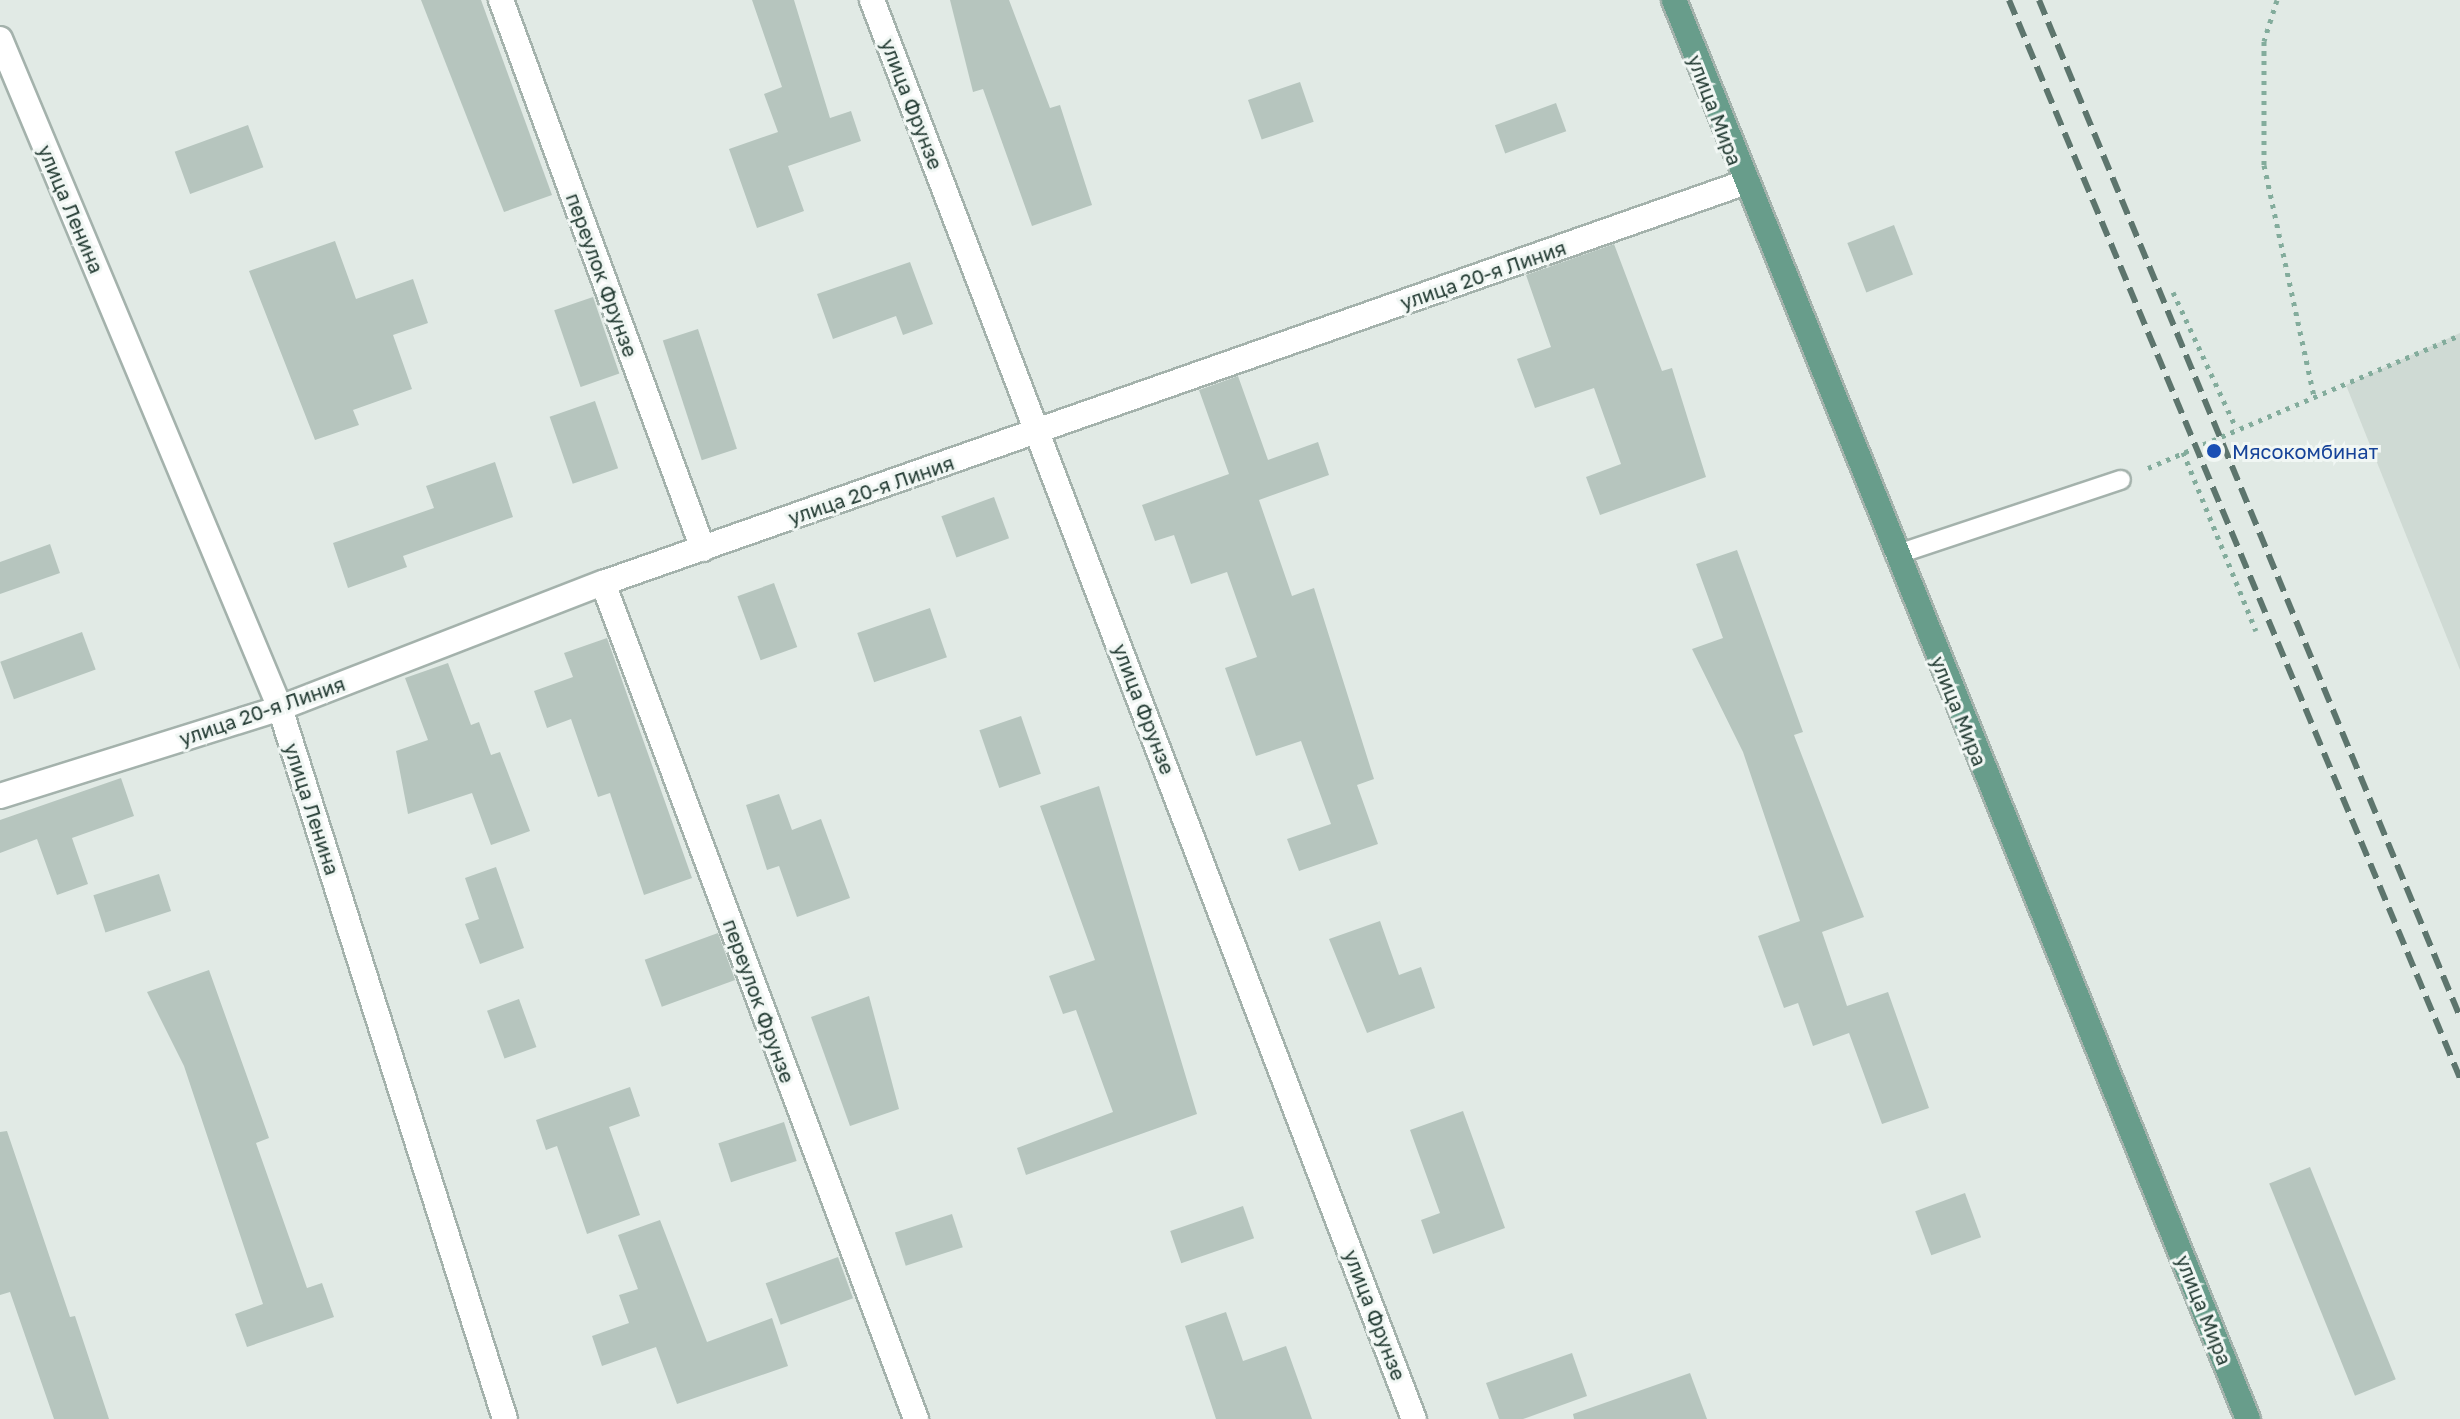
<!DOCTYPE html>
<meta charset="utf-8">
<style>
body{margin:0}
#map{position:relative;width:2460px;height:1419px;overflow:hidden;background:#e1eae5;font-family:"Golos Text",sans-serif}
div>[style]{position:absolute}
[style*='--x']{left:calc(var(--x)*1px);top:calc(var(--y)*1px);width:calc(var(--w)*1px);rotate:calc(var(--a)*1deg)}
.built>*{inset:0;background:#cfdad4}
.building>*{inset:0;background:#b6c5be;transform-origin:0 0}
.path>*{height:5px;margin-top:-2.5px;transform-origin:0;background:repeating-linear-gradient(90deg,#83ac9c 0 4px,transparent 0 10px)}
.roads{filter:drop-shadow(2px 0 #a4b2ac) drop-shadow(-2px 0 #a4b2ac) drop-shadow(0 2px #a4b2ac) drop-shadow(0 -2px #a4b2ac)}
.service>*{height:18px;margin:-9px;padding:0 9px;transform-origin:9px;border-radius:9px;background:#fff}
.minor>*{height:24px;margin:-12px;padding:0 12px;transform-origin:12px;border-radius:12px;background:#fff}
.tertiary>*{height:24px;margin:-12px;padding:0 12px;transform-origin:12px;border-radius:12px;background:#fff}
.secondary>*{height:24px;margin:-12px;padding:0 12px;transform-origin:12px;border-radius:12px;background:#fff}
.primary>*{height:24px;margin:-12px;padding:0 12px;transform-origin:12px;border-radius:12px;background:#689d8b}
.rail>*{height:6px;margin-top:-3px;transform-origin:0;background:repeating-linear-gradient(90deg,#5d756d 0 16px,transparent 0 24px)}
.dots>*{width:22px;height:22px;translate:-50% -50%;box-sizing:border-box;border:4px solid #f1f7f4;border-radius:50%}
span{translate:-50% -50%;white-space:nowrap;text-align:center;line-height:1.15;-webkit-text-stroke:6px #f1f7f4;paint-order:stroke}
.street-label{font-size:20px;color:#223a32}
.transit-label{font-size:20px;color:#164399}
.left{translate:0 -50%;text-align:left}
</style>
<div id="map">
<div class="built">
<i style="clip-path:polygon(2460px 333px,2460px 670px,2346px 385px)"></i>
</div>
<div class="building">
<i style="clip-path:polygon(421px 0,481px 0,552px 195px,504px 212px)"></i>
<i style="clip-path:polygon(752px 0,794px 0,830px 118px,851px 111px,861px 141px,788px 166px,804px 211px,757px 228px,729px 149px,778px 132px,764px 94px,782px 87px)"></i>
<i style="clip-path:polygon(950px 0,1009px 0,1050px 108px,1060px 105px,1092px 205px,1032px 226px,983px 89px,973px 92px)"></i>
<i style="left:1300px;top:82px;width:42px;height:55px;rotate:71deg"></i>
<i style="left:1556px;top:103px;width:30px;height:65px;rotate:70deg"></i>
<i style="left:248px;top:125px;width:45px;height:78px;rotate:70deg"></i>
<i style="left:1894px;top:225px;width:53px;height:50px;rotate:69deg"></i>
<i style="clip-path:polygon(335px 241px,356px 299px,413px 279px,428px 323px,393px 335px,412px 389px,353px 410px,359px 425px,315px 440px,249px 271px)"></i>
<i style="clip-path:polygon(1614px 244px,1662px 371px,1672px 368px,1706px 477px,1600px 515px,1586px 477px,1621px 464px,1594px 388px,1535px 408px,1517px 359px,1551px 347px,1526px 275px)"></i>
<i style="clip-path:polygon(910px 262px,933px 324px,903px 335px,896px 316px,833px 339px,817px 294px)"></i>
<i style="left:593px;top:297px;width:81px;height:41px;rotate:71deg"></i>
<i style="left:698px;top:329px;width:126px;height:37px;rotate:72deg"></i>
<i style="clip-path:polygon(1238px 376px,1268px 460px,1318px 442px,1329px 475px,1259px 500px,1292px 596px,1314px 588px,1374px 779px,1357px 785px,1378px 844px,1299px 871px,1287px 839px,1331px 824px,1301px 741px,1256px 756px,1225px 668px,1257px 657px,1227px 572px,1191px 584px,1174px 535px,1155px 541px,1142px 505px,1229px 474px,1199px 390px)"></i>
<i style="left:595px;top:401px;width:71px;height:48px;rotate:71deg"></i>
<i style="clip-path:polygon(495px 462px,513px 517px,403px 556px,407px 567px,348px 588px,333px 543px,434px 508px,426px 486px)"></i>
<i style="left:994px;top:497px;width:44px;height:56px;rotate:70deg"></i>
<i style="clip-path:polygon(50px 544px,60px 573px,0 594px,0 562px)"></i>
<i style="clip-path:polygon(1737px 550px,1803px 732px,1794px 735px,1864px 917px,1822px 932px,1847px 1006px,1888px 992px,1929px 1108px,1882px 1124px,1849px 1033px,1813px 1046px,1798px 1003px,1784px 1008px,1758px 936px,1800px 921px,1743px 752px,1692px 649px,1723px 638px,1696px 564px)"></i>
<i style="left:774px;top:583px;width:68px;height:39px;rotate:70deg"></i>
<i style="left:930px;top:608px;width:52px;height:77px;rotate:71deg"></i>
<i style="left:82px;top:632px;width:40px;height:87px;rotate:70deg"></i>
<i style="clip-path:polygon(607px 638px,692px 878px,644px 895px,610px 793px,598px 797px,571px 719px,547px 728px,534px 691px,573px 677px,564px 653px)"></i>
<i style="clip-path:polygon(448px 663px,471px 725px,479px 722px,491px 755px,500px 752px,530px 831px,491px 845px,472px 793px,408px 814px,396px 751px,428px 740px,405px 678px)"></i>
<i style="left:1021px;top:716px;width:61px;height:44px;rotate:71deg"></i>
<i style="clip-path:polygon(121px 778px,134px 816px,72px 838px,88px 884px,57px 895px,37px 839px,0 853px,0 820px)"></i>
<i style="clip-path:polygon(1099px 786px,1197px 1114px,1026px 1175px,1017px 1148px,1113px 1112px,1076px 1010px,1063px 1014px,1049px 976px,1095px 960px,1040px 806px)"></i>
<i style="clip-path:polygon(779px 794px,792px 830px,821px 819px,850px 898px,797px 917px,779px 866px,767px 870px,746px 805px)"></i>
<i style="clip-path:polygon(496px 867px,524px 948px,480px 964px,465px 924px,479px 919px,465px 878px)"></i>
<i style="left:159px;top:874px;width:39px;height:69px;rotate:72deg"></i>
<i style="clip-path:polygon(1380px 921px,1399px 975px,1421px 967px,1435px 1008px,1367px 1033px,1329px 939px)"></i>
<i style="left:718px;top:933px;width:50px;height:78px;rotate:70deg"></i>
<i style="clip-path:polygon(209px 970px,269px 1138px,256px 1143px,307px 1288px,322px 1283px,334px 1317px,247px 1347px,235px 1314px,263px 1304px,184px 1066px,147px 992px)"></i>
<i style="clip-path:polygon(869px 996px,899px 1109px,850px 1126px,811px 1017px)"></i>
<i style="left:519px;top:999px;width:51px;height:34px;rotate:70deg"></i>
<i style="clip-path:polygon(630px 1087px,640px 1116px,609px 1127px,640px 1215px,587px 1234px,557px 1146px,546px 1150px,536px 1120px)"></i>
<i style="clip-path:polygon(1463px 1111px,1505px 1228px,1433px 1254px,1421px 1220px,1440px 1213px,1410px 1130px)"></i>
<i style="left:784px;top:1122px;width:41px;height:69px;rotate:72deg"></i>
<i style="clip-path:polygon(7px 1131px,70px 1317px,75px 1316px,109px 1419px,54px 1419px,10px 1292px,0 1295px,0 1132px)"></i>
<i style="left:2310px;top:1167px;width:229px;height:44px;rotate:68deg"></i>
<i style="left:1965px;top:1193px;width:47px;height:53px;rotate:70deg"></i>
<i style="left:1243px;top:1206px;width:34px;height:77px;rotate:71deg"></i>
<i style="left:952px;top:1214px;width:35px;height:60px;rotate:72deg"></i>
<i style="clip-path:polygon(660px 1220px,707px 1342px,772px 1318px,788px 1366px,677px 1404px,656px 1347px,602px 1366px,592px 1336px,629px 1323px,619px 1295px,638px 1289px,618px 1235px)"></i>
<i style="left:838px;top:1257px;width:44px;height:77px;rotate:70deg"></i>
<i style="clip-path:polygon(1226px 1312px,1243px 1361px,1286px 1346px,1312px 1419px,1216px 1419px,1185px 1326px)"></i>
<i style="clip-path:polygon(1572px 1353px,1587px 1396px,1523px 1419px,1499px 1419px,1486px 1383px)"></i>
<i style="clip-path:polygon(1690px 1373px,1707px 1419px,1574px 1419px,1573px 1414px)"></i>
</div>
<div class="path">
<i style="--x:2277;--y:0;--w:43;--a:107.6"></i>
<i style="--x:2264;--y:41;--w:124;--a:90"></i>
<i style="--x:2264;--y:165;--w:237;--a:77.8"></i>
<i style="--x:2173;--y:292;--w:150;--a:65.1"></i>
<i style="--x:2183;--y:452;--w:193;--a:67.8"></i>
<i style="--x:2148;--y:468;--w:339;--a:-23.1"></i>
</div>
<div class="roads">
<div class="service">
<i style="--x:1895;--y:555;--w:238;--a:-18.4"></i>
</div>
<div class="minor">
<i style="--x:501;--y:0;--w:585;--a:69.8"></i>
<i style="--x:872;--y:0;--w:1519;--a:69.1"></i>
<i style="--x:603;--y:583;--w:893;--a:69.47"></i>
<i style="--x:0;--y:796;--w:294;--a:-17.4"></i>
</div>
<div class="tertiary">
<i style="--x:0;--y:39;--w:725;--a:67.29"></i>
</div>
<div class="secondary">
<i style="--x:505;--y:1419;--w:746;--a:-107.56"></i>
<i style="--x:280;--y:708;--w:346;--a:-21.2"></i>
<i style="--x:603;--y:583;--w:1208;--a:-19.33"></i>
</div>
<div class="primary">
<i style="--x:1674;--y:0;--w:1531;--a:67.98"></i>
</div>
</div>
<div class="rail">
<i style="--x:2009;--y:0;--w:1169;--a:67.3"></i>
<i style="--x:2039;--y:0;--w:1101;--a:67.51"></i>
</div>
<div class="dots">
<i style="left:2214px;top:451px;background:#1a4fb4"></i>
</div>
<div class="street-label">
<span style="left:912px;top:104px;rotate:69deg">улица Фрунзе</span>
<span style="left:1715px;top:110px;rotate:69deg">улица Мира</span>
<span style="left:71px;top:209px;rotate:67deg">улица Ленина</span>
<span style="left:602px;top:275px;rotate:70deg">переулок Фрунзе</span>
<span style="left:1483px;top:275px;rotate:-19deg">улица 20-я Линия</span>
<span style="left:871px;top:490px;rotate:-19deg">улица 20-я Линия</span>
<span style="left:1144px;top:709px;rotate:69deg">улица Фрунзе</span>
<span style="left:262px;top:711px;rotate:-19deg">улица 20-я Линия</span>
<span style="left:1959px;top:711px;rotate:68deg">улица Мира</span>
<span style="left:312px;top:809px;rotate:72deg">улица Ленина</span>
<span style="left:759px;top:1001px;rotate:70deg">переулок Фрунзе</span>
<span style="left:2204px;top:1310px;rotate:68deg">улица Мира</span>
<span style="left:1375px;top:1315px;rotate:69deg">улица Фрунзе</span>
</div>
<div class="transit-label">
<span class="left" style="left:2232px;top:451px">Мясокомбинат</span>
</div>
</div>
